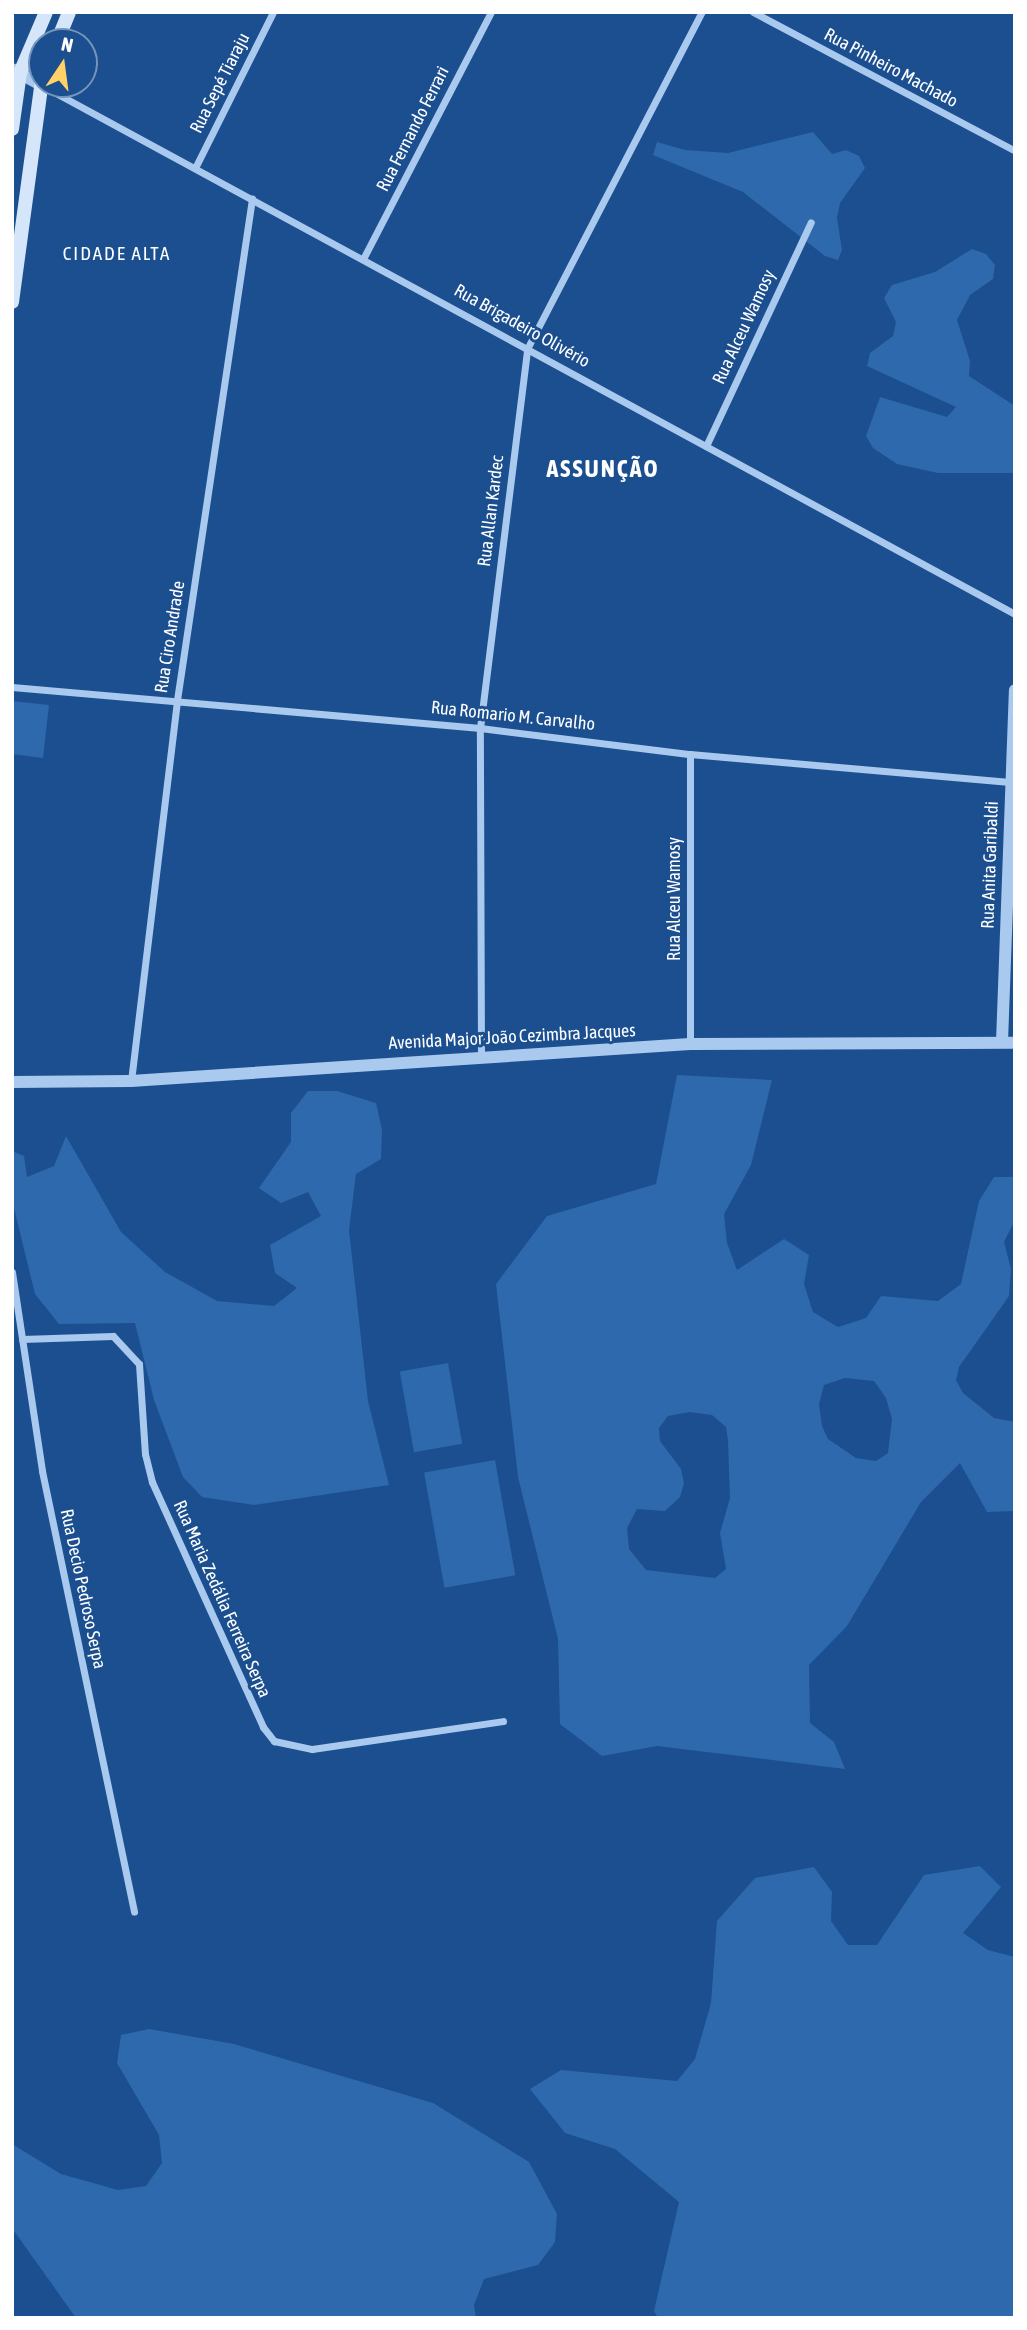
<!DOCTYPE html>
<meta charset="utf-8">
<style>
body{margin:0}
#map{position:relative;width:1027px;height:2330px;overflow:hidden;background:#1b4f8f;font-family:"Asap Condensed",sans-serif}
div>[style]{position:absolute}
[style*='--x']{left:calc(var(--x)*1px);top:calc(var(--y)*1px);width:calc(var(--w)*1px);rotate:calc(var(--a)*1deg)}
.green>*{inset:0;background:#2e69ad;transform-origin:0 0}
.minor>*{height:7px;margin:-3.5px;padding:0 3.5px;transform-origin:3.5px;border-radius:3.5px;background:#a9c9ee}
.tertiary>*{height:12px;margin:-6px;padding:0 6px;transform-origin:6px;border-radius:6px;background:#a9c9ee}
.secondary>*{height:14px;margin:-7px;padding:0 7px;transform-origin:7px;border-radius:7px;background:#d6e6fa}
span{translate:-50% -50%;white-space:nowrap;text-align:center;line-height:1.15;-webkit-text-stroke:6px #1b4f8f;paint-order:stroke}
.street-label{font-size:18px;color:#fff}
.neighbourhood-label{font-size:19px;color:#fff;letter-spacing:2px}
.district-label{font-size:24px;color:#fff;font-weight:700;letter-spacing:2px}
.frame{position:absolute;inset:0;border:14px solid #fff;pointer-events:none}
.north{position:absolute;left:28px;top:28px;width:70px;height:70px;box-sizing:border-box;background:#1b4f8f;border:2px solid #7695bc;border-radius:50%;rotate:13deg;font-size:19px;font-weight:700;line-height:28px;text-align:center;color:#fff}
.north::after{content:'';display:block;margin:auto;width:24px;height:32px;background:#ffd166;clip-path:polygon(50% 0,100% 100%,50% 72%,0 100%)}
</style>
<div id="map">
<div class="green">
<i style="clip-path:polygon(813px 132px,832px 154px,846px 150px,859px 156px,865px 168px,840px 203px,837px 218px,842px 250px,838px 260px,825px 256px,743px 192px,653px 155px,657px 142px,685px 150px,728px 153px)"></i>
<i style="clip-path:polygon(972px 249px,986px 254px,995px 265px,993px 279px,970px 295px,957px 320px,970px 361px,969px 376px,1015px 406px,1015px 473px,938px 473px,897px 464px,873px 448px,866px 436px,880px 397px,947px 417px,956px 407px,867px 366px,870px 353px,893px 336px,896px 322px,884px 298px,892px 285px,935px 272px)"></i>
<i style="clip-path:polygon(12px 701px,49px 705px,43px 758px,12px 754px)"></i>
<i style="clip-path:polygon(evenodd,677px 1075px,772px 1080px,751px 1165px,724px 1214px,727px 1243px,737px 1270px,784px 1239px,809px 1255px,804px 1284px,813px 1312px,838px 1327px,866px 1318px,881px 1296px,938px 1301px,961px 1284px,979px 1201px,994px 1177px,1015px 1177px,1015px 1220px,1004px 1242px,1011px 1269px,1009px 1296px,959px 1367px,956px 1380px,963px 1393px,994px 1418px,1015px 1422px,1015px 1511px,987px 1512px,960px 1463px,921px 1502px,847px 1626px,809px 1665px,810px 1723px,834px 1742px,845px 1769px,657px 1746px,602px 1756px,560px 1724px,558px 1639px,518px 1477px,496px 1284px,547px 1216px,656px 1184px,677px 1075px,845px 1378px,874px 1381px,886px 1398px,892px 1419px,888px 1453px,876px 1461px,856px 1458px,828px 1439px,822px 1426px,819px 1404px,824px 1385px,845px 1378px,677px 1075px,690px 1412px,712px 1415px,726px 1427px,728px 1441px,730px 1498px,720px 1533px,726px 1569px,715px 1578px,646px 1570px,629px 1549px,627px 1528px,637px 1509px,665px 1511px,680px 1497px,684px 1483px,681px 1469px,660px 1441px,659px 1428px,668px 1416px,690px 1412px)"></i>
<i style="clip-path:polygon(308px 1091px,337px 1091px,376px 1103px,382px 1130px,381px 1159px,356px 1174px,349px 1230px,368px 1401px,389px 1485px,254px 1505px,202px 1497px,183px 1477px,154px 1400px,135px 1323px,59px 1324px,35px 1294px,12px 1200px,12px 1151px,24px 1156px,27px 1177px,54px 1166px,66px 1136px,121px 1232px,165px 1272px,217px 1301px,274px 1306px,297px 1288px,275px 1273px,270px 1245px,321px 1216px,308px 1192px,281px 1203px,259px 1188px,291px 1142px,291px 1113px)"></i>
<i style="left:448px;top:1363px;width:82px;height:49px;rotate:80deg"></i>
<i style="left:495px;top:1460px;width:117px;height:72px;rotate:80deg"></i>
<i style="clip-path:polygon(980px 1866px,1001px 1887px,963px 1933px,988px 1950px,1015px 1957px,1015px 2318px,658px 2318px,654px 2311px,679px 2202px,615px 2149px,565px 2133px,530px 2089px,561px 2070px,677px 2081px,695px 2059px,711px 2003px,717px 1921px,755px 1878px,814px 1867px,832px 1892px,831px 1921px,848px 1945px,877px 1945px,924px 1875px)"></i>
<i style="clip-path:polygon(149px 2029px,234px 2044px,433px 2103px,529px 2162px,557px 2214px,555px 2242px,538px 2265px,484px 2279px,474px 2305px,476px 2318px,76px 2318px,12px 2228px,12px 2144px,61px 2174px,118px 2190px,146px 2186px,162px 2163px,159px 2135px,117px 2063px,121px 2035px)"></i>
</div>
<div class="minor">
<i style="--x:753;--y:12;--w:297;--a:27.9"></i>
<i style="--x:41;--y:85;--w:1108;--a:28.51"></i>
<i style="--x:195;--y:168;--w:174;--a:-63.4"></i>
<i style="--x:363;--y:259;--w:278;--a:-62.6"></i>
<i style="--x:706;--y:446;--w:247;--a:-64.9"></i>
<i style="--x:12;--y:687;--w:470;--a:5"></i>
<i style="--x:480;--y:728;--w:212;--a:7.1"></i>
<i style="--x:690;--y:754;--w:321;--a:5"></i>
<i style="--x:690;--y:1044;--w:290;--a:-90"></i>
<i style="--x:481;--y:1056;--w:328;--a:-90.2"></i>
<i style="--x:480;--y:728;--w:382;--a:-82.9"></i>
<i style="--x:527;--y:349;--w:380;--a:-62.6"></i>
<i style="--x:131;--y:1081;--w:384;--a:-83.1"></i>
<i style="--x:177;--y:700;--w:507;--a:-81.49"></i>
<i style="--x:12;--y:1272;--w:201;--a:81.4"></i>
<i style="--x:42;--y:1471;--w:450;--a:78.2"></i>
<i style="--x:22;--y:1339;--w:91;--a:-1.9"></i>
<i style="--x:113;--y:1336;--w:38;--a:47"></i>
<i style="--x:139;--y:1364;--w:90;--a:86.2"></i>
<i style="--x:145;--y:1454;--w:29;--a:76"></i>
<i style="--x:152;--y:1482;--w:269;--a:65.6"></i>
<i style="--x:263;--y:1727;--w:18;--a:52"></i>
<i style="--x:274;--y:1741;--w:39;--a:12"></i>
<i style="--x:312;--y:1749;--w:193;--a:-8.3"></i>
</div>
<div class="tertiary">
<i style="--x:12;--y:69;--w:33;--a:29"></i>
<i style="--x:1002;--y:1042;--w:352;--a:-87.9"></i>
<i style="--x:12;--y:1082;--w:119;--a:-0.5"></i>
<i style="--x:131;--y:1081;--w:560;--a:-3.79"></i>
<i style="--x:690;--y:1044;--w:325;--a:-0.2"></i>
</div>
<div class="secondary">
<i style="--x:57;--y:42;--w:32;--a:-68"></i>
<i style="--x:12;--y:129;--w:57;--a:-81.9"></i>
<i style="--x:20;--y:73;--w:66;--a:-66.9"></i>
<i style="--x:12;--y:302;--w:223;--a:-82.3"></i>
</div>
<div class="street-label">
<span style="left:891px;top:68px;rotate:28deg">Rua Pinheiro Machado</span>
<span style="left:220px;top:83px;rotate:-63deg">Rua Sepé Tiaraju</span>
<span style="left:413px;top:129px;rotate:-63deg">Rua Fernando Ferrari</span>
<span style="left:522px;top:326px;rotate:29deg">Rua Brigadeiro Olivério</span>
<span style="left:744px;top:327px;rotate:-65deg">Rua Alceu Wamosy</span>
<span style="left:491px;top:511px;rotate:-83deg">Rua Allan Kardec</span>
<span style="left:170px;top:637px;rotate:-81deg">Rua Ciro Andrade</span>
<span style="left:513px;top:716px;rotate:6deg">Rua Romario M. Carvalho</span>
<span style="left:990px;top:865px;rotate:-88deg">Rua Anita Garibaldi</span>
<span style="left:674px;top:899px;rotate:-90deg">Rua Alceu Wamosy</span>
<span style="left:512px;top:1037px;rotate:-3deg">Avenida Major João Cezimbra Jacques</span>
<span style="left:83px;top:1589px;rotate:78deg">Rua Decio Pedroso Serpa</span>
<span style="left:222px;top:1599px;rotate:66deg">Rua Maria Zedália Ferreira Serpa</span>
</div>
<div class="neighbourhood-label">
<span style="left:117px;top:254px">CIDADE ALTA</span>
</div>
<div class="district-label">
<span style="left:603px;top:469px">ASSUNÇÃO</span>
</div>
<div class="frame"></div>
<div class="north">N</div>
</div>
